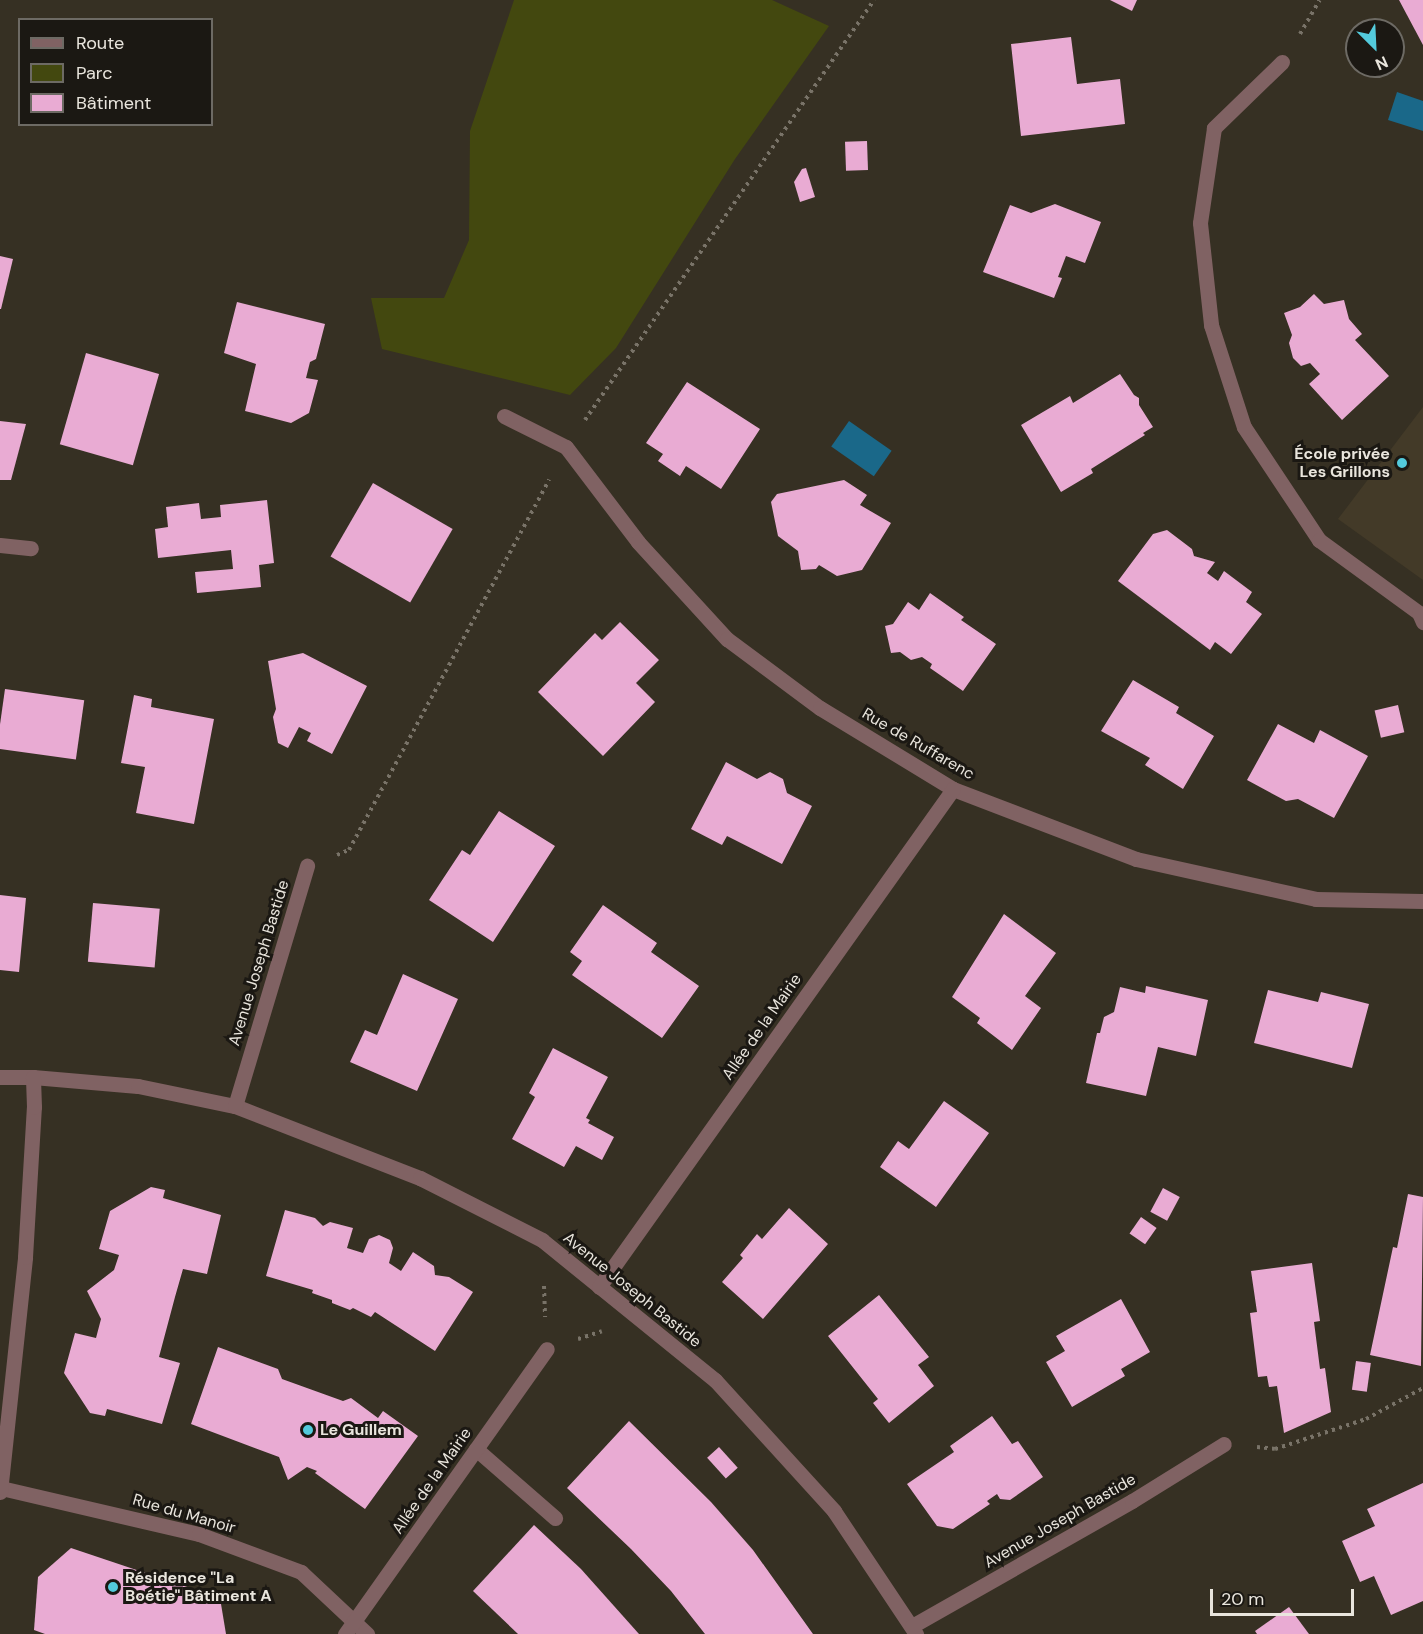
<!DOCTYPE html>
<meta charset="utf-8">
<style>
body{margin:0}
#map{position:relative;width:1423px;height:1634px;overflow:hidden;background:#363023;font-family:"DM Sans",sans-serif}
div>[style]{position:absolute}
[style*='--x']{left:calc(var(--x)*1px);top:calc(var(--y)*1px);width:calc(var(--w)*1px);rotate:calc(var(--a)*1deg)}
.built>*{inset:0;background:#433a28}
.green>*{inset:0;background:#43480f}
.water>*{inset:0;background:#1a6889;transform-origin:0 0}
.building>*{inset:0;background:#e9abd3;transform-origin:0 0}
.path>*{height:4px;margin-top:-2px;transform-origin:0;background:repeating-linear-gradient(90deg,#797368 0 3px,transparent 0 7.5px)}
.service>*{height:15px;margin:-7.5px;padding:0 7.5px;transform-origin:7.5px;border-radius:7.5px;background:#806263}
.minor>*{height:15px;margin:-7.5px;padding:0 7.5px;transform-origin:7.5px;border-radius:7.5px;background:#806263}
.dots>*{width:16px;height:16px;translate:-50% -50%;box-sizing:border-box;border:3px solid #1b1813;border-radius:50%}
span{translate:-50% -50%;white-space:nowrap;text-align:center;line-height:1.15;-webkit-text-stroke:6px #1b1813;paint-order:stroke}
.poi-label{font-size:16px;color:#e9e5dd;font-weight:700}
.right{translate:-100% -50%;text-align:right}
.left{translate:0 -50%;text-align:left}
.street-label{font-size:16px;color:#e9e5dd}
.legend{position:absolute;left:18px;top:18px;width:195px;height:108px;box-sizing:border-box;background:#1b1813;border:2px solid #6d6a64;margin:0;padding:8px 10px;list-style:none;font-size:18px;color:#e9e5dd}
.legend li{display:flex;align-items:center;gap:12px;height:30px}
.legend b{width:30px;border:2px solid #6d6a64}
.north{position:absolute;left:1345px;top:18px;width:60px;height:60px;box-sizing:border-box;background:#1b1813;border:2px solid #6d6a64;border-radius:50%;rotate:156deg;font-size:16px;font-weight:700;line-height:24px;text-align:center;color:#e9e5dd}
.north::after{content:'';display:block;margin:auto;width:21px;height:27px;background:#53cadc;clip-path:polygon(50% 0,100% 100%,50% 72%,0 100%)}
.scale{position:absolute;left:1210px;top:1589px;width:144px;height:27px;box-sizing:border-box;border:3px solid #e9e5dd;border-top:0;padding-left:8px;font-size:18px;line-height:21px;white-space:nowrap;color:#e9e5dd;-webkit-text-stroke:4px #1b1813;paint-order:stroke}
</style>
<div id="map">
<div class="built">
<i style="clip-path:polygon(1423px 407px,1423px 580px,1338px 519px)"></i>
</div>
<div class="green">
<i style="clip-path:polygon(514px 0,772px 0,829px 26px,735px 159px,616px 348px,570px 395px,382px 349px,371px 298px,444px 298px,469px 240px,470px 131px)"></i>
</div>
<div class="water">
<i style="clip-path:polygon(1397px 92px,1423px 101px,1423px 131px,1388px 120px)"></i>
<i style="left:849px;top:421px;width:52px;height:31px;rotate:35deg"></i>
</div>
<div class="building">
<i style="clip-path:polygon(1110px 0,1137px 0,1132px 11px)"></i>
<i style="clip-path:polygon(1399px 0,1423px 0,1423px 45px)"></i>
<i style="clip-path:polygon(1071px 37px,1077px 84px,1120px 79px,1125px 124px,1021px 136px,1011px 44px)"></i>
<i style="left:867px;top:141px;width:29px;height:22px;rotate:88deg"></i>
<i style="clip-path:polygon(806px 168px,815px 197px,800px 202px,794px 182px,802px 169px)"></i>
<i style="clip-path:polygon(1055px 204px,1101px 222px,1085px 263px,1066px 256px,1058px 277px,1062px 278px,1054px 298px,983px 272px,1010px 205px,1031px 213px)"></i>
<i style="clip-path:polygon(0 256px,13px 259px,1px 309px,0 309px)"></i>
<i style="clip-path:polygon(1314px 294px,1324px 304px,1344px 300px,1349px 319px,1362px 334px,1355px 340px,1389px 376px,1342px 420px,1309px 384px,1320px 374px,1310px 363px,1301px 366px,1293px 358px,1289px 343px,1292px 335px,1284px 313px,1300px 307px)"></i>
<i style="clip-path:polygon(237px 302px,325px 324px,316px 359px,310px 362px,306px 378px,318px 380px,309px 413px,291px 423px,245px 411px,256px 364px,224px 353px)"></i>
<i style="left:86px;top:353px;width:76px;height:95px;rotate:16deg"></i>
<i style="clip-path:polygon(1120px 374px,1134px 395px,1139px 398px,1139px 405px,1153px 427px,1143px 433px,1145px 435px,1091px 469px,1093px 473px,1061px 492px,1021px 425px,1070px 396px,1073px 403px)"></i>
<i style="clip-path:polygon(687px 382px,760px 429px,721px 489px,686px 466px,680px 476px,658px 461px,663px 454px,646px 443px)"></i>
<i style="clip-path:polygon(0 421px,26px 424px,11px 480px,0 480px)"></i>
<i style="clip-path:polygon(844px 480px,867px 495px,860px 505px,891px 523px,862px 570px,837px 576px,819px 565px,816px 569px,801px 570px,798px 551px,778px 536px,771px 502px,777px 494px)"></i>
<i style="left:373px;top:483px;width:92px;height:85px;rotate:30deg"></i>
<i style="clip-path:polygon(267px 500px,274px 563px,259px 565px,261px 587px,197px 593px,195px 572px,233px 569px,231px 550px,158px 558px,155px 529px,168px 527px,166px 507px,199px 503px,201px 519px,221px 517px,220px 505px)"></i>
<i style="clip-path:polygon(1167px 530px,1192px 549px,1194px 556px,1215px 562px,1207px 573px,1218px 581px,1224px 571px,1252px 592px,1246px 602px,1262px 614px,1231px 654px,1215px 642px,1210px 650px,1118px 581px,1153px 534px)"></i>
<i style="clip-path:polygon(930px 593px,964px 617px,961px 620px,996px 644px,963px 691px,930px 668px,932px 664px,922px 657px,911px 660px,900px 652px,891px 653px,885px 626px,893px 624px,908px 602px,919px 610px)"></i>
<i style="clip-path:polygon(620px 622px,659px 660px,636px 683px,655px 702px,603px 756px,538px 692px,595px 633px,602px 640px)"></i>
<i style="clip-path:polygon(303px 653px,367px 686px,332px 754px,307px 741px,311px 733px,299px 727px,288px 748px,278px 743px,273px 717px,276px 709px,268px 661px)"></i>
<i style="clip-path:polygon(1133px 680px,1179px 707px,1176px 713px,1214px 736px,1183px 789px,1145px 765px,1150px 758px,1101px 731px)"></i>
<i style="left:5px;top:689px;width:80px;height:60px;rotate:8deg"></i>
<i style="clip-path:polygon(134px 695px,152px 699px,151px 707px,214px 719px,194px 824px,136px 813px,145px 767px,121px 763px)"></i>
<i style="left:1398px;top:705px;width:28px;height:24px;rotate:77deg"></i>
<i style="clip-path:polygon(1278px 724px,1314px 743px,1320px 730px,1368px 756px,1334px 818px,1298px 799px,1286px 801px,1247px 780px)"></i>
<i style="clip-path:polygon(726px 762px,757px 779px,770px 772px,783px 779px,787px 793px,812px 806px,782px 864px,727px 836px,722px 845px,691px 829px)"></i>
<i style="clip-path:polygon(499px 811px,555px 846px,493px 942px,429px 900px,462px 850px,470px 855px)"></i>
<i style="clip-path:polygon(0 895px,26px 898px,19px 972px,0 970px)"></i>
<i style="left:93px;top:903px;width:67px;height:59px;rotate:5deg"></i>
<i style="clip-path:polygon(603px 905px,657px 943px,651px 952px,699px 986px,662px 1038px,572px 975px,582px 961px,570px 952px)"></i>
<i style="clip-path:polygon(1004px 914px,1056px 953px,1025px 996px,1041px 1008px,1012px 1050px,977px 1023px,980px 1018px,952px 997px)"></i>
<i style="clip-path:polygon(403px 974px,458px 999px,417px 1091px,350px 1062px,365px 1030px,377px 1035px)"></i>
<i style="clip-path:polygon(1146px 986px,1208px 1000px,1196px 1056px,1158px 1047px,1146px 1096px,1086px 1083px,1097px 1033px,1100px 1033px,1104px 1017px,1114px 1012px,1120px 987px,1145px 993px)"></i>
<i style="clip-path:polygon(1268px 990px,1318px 1002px,1321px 992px,1369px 1004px,1352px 1068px,1254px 1043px)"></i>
<i style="clip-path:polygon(553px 1048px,608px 1077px,586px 1118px,590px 1120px,588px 1123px,614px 1137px,602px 1160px,576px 1146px,564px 1167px,512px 1139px,535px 1097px,529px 1093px)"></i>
<i style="clip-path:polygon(944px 1101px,989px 1133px,936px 1207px,880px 1167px,898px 1141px,909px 1149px)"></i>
<i style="clip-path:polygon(151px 1187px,165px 1190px,163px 1198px,221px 1215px,207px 1274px,183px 1269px,175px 1297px,159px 1357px,180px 1363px,162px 1424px,107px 1409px,105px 1416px,90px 1413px,64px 1373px,75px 1333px,96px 1338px,101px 1319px,87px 1291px,114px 1270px,119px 1255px,99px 1249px,110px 1211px)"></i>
<i style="left:1163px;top:1188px;width:19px;height:27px;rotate:28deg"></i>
<i style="clip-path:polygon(1408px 1194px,1423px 1197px,1421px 1366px,1370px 1355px,1393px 1247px,1397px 1248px)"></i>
<i style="clip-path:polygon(789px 1208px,828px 1244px,763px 1319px,722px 1282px,743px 1258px,740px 1255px,757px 1234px,762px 1239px)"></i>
<i style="clip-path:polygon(285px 1210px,315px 1218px,323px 1226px,330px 1222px,353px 1228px,347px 1248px,363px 1253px,369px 1239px,379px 1235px,390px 1240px,393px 1248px,389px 1263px,401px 1271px,413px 1252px,434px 1266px,435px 1275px,449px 1277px,473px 1292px,435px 1351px,375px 1312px,371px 1317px,353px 1308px,350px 1310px,332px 1303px,332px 1300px,312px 1293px,313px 1290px,266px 1276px)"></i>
<i style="left:1141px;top:1217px;width:19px;height:20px;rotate:35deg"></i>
<i style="clip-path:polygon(1312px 1263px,1320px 1321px,1314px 1322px,1320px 1369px,1325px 1368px,1331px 1412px,1284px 1433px,1277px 1386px,1269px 1387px,1267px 1376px,1258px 1377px,1250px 1313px,1257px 1312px,1251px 1271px)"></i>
<i style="clip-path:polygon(879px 1295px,929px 1357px,918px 1365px,934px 1386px,889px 1423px,873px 1403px,878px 1399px,828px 1336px)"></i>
<i style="clip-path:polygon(1121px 1299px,1150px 1352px,1121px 1369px,1125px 1376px,1072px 1407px,1046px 1362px,1065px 1351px,1056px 1336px)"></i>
<i style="clip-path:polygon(218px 1347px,278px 1369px,282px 1379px,343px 1401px,351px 1398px,378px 1418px,383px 1411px,418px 1436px,365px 1509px,315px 1473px,317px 1471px,307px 1467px,288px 1480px,279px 1457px,191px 1424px)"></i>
<i style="left:1356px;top:1361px;width:15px;height:29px;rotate:8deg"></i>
<i style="clip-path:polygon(992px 1416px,1012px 1444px,1018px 1441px,1043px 1477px,1010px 1500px,1000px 1499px,997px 1494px,987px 1501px,990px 1504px,953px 1529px,937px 1526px,907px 1484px,954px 1452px,950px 1446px)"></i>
<i style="clip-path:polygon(629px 1421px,711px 1502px,753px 1550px,813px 1634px,705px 1634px,671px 1591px,631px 1549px,567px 1488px)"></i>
<i style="left:719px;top:1447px;width:28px;height:16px;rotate:48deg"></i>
<i style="clip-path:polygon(1423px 1483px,1423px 1601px,1391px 1615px,1374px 1576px,1360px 1582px,1342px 1541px,1375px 1526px,1367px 1509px)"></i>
<i style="clip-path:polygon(534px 1525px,581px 1569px,639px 1634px,518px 1634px,473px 1591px)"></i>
<i style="clip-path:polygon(71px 1548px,220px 1598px,226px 1634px,45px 1634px,34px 1630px,38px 1577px)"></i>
<i style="clip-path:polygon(1289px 1607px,1309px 1634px,1257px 1634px,1255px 1631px)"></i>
</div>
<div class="path">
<i style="--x:1300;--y:34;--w:39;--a:-60"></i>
<i style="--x:585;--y:420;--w:510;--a:-55.47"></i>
<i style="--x:337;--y:855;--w:13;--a:-23"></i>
<i style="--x:349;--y:850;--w:421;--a:-61.6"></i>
<i style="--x:544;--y:1286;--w:31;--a:88"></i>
<i style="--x:578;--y:1339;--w:25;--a:-18"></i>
<i style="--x:1257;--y:1447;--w:18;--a:6"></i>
<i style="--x:1275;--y:1449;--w:96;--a:-18.2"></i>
<i style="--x:1366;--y:1419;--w:65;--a:-28.5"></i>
</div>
<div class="service">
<i style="--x:476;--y:1449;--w:105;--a:41.1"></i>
</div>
<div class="minor">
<i style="--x:1282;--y:62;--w:95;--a:135.9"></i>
<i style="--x:1214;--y:128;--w:96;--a:98.4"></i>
<i style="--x:1200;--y:223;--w:103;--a:83.8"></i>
<i style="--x:1211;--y:325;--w:107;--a:72.1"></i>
<i style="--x:1244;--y:427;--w:136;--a:56.4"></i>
<i style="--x:1319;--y:540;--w:124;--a:36.1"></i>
<i style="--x:1419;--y:613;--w:10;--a:66"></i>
<i style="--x:504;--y:416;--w:69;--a:26.6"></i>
<i style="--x:566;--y:447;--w:119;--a:52.8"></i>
<i style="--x:638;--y:542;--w:132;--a:47.5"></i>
<i style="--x:727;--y:639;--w:116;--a:36.6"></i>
<i style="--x:820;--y:708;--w:156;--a:31.3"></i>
<i style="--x:953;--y:789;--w:196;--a:20.9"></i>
<i style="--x:1136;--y:859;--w:184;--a:12.5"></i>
<i style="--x:1316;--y:899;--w:107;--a:1.1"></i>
<i style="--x:0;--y:545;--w:31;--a:6"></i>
<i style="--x:0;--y:1077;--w:33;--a:0"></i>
<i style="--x:33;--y:1077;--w:105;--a:4.9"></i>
<i style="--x:138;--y:1086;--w:99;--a:11.7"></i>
<i style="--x:235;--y:1106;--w:199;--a:21.3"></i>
<i style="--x:420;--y:1178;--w:137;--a:26.9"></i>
<i style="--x:542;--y:1240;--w:223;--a:39"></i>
<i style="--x:715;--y:1380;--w:177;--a:47.7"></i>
<i style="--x:834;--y:1511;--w:148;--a:56.3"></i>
<i style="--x:235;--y:1106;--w:251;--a:-73.3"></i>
<i style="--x:599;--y:1287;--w:611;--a:-54.59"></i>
<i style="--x:1;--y:1488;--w:203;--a:13.1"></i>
<i style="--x:199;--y:1534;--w:109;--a:20.4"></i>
<i style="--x:301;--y:1572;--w:91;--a:43.2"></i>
<i style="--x:0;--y:1492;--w:236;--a:-83.9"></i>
<i style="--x:25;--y:1257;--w:150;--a:-86.6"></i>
<i style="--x:34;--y:1107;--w:30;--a:-92"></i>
<i style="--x:912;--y:1626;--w:253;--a:-29.6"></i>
<i style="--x:1132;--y:1501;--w:108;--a:-31.8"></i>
<i style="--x:345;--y:1634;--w:349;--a:-54.7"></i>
</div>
<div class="dots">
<i style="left:1402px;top:463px;background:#53cadc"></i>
<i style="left:308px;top:1430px;background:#53cadc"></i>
<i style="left:113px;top:1587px;background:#53cadc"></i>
</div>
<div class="poi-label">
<span class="right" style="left:1390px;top:463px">École privée<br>Les Grillons</span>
<span class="left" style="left:320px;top:1430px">Le Guillem</span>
<span class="left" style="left:125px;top:1587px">Résidence "La<br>Boétie" Bâtiment A</span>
</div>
<div class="street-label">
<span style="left:918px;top:744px;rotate:30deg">Rue de Ruffarenc</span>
<span style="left:259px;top:963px;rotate:-73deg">Avenue Joseph Bastide</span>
<span style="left:762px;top:1027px;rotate:-55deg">Allée de la Mairie</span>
<span style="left:632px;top:1290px;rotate:39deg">Avenue Joseph Bastide</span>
<span style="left:432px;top:1481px;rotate:-55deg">Allée de la Mairie</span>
<span style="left:184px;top:1514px;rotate:16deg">Rue du Manoir</span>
<span style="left:1060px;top:1521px;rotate:-30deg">Avenue Joseph Bastide</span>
</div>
<ul class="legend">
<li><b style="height:8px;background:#806263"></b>Route</li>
<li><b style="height:16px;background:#43480f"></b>Parc</li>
<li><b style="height:16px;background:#e9abd3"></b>Bâtiment</li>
</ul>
<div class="north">N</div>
<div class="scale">20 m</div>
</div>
